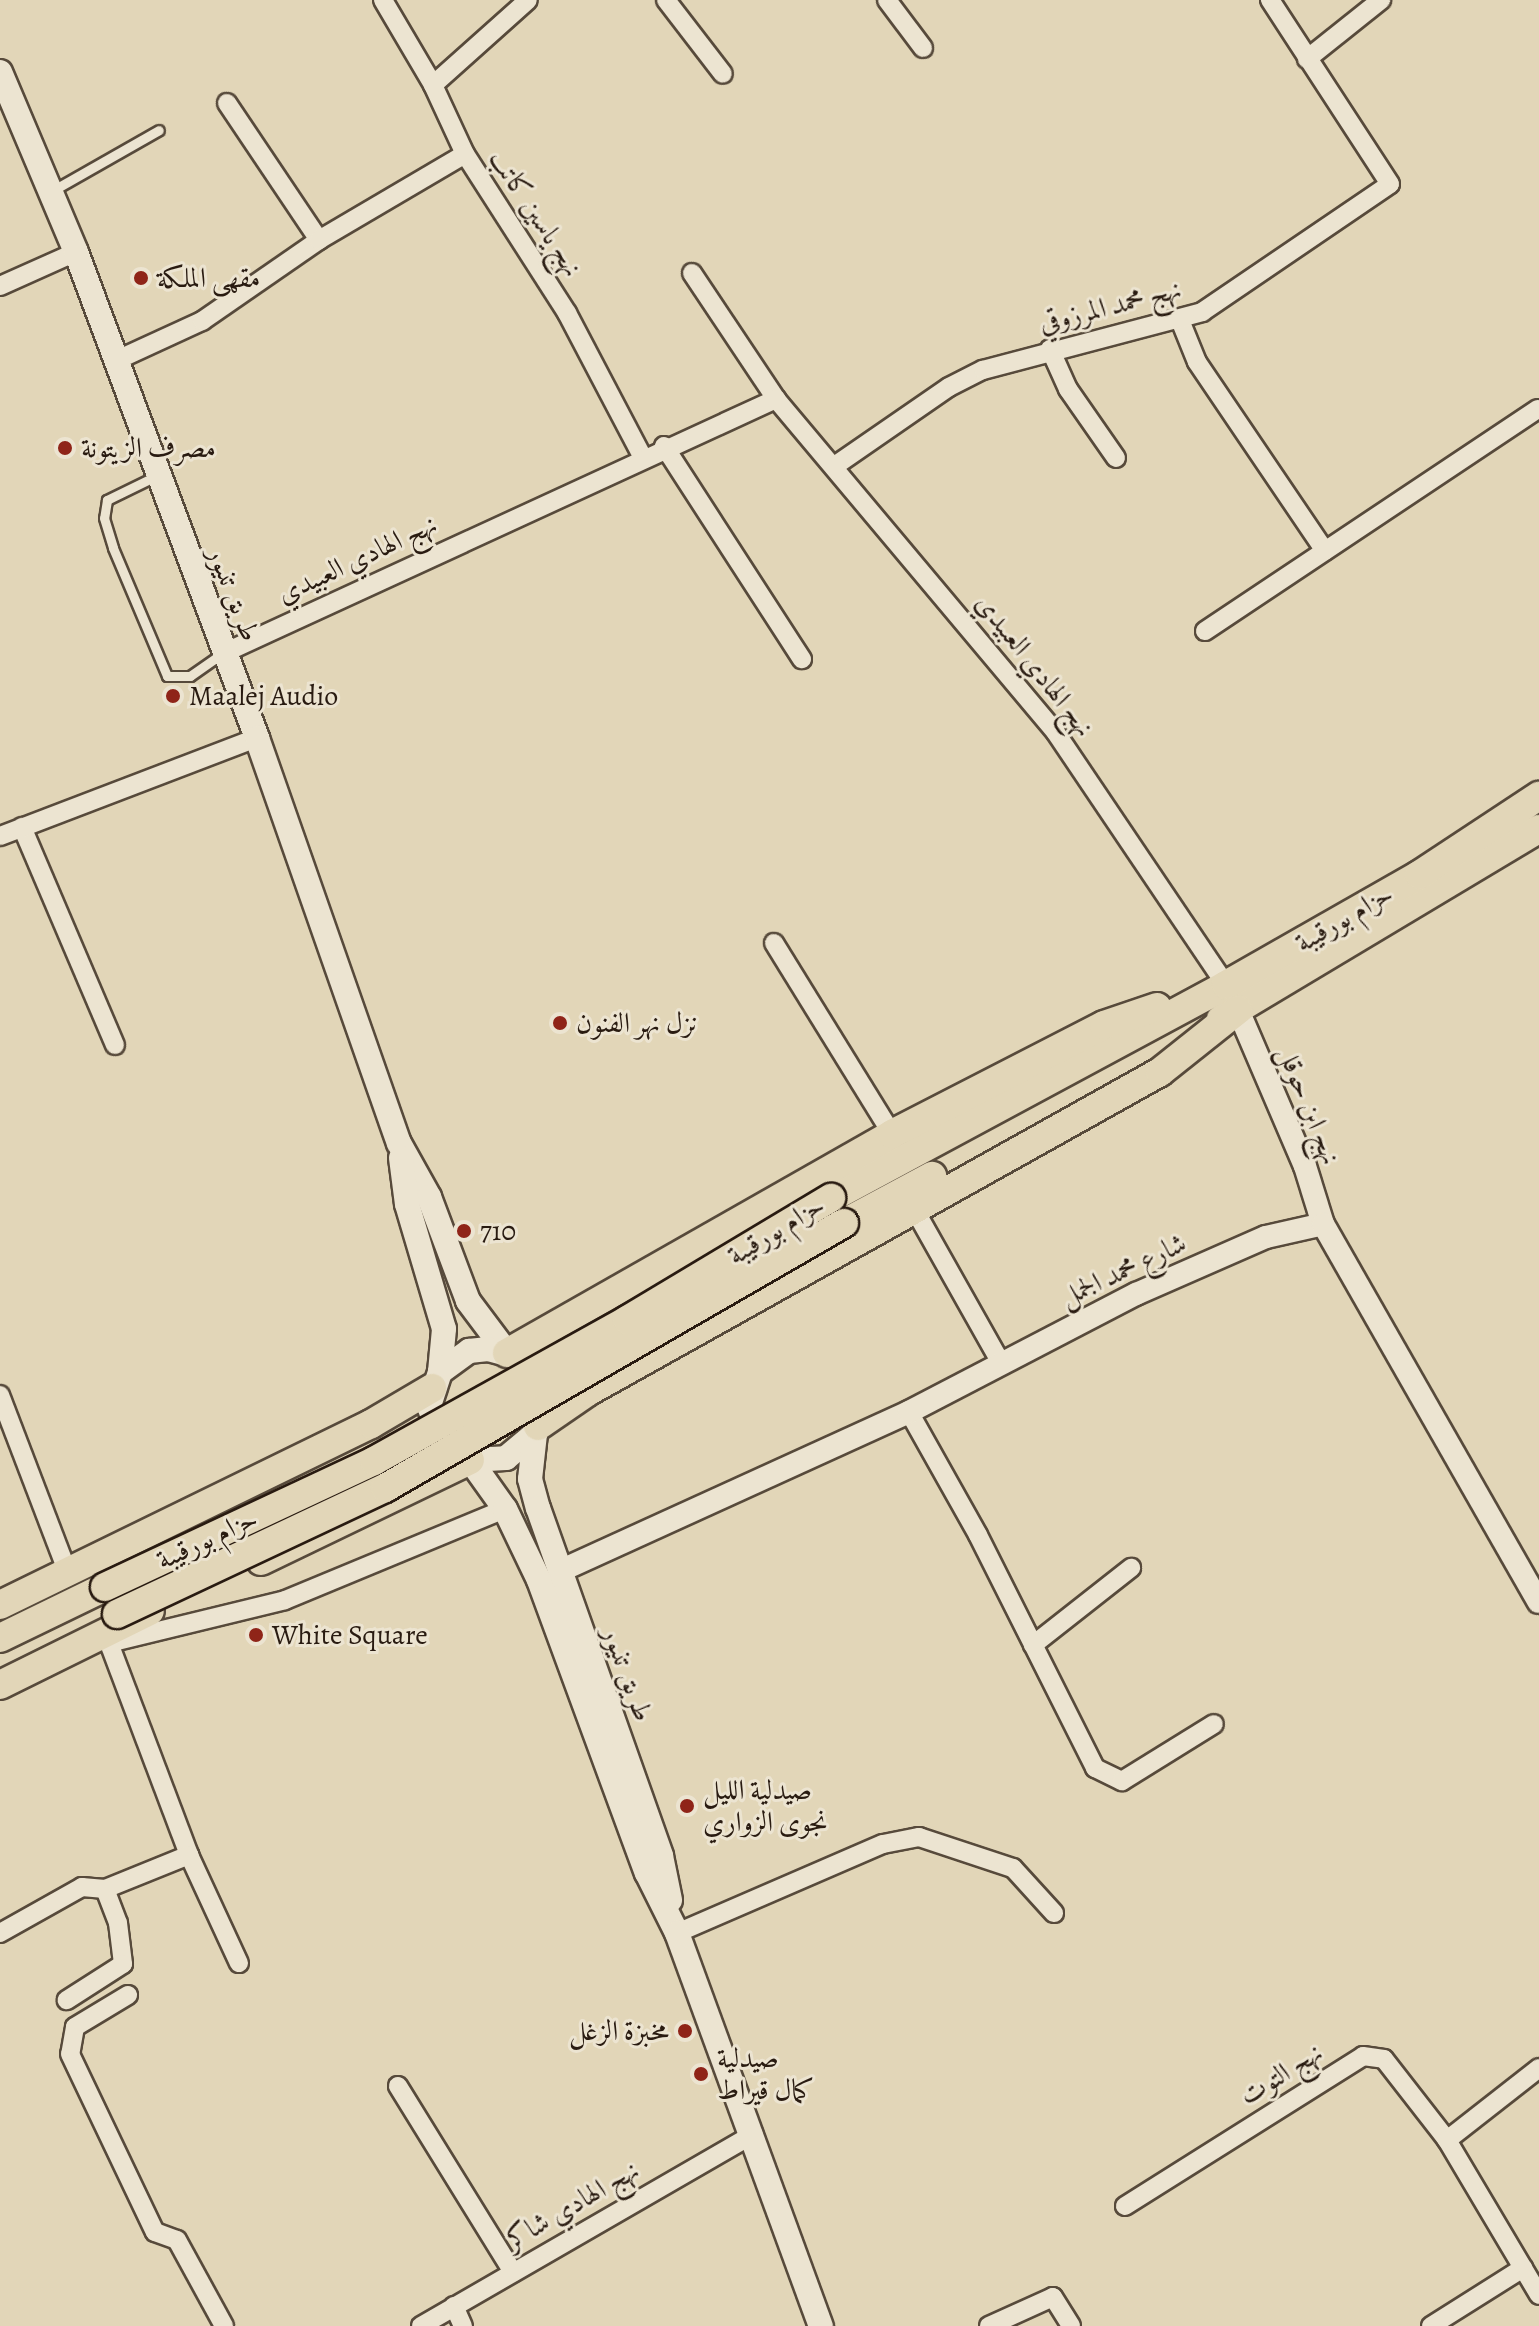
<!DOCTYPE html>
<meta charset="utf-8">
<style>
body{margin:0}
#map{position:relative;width:1539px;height:2326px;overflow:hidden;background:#e2d6b8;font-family:Alegreya,Amiri,serif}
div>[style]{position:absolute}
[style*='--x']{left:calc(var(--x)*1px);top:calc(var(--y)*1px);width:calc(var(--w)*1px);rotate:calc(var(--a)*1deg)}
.roads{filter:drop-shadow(2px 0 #574a3b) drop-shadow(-2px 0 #574a3b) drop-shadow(0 2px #574a3b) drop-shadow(0 -2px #574a3b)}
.service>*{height:9px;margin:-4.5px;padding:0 4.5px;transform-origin:4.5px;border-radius:4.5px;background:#ece4d1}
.minor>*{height:18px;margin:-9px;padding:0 9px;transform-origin:9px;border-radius:9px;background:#ece4d1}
.tertiary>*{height:22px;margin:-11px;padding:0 11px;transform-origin:11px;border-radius:11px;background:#ece4d1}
.secondary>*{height:24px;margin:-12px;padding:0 12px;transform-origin:12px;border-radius:12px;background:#ece4d1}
.trunk>*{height:28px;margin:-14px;padding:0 14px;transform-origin:14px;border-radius:14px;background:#e2d6b8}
.bridges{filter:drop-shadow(2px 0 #291b11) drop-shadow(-2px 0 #291b11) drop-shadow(0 2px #291b11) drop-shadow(0 -2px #291b11)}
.trunk-bridge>*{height:28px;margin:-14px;padding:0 14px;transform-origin:14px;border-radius:14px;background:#e2d6b8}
.dots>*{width:22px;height:22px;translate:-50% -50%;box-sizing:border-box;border:4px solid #ece4d1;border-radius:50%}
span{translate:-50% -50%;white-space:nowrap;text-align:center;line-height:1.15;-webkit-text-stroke:6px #ece4d1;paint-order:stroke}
.street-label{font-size:28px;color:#291b11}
.poi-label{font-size:28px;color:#291b11}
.left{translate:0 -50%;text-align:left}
.right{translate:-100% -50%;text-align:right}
</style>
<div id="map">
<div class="roads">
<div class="service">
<i style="--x:50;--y:192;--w:125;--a:-29.6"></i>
<i style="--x:158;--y:475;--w:57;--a:153.9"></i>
<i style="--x:107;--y:500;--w:18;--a:99"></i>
<i style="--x:104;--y:518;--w:31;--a:73"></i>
<i style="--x:113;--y:548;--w:139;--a:67.1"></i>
<i style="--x:167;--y:676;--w:23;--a:0"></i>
<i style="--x:190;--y:676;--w:39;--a:-35"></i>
</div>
<div class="minor">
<i style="--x:383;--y:0;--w:99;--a:59.5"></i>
<i style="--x:433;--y:85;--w:76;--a:65.1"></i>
<i style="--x:465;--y:154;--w:189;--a:57.3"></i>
<i style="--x:567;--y:313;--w:161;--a:62.3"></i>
<i style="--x:666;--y:0;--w:93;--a:52.4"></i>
<i style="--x:887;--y:0;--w:60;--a:53.1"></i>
<i style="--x:1307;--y:59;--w:95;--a:-38.6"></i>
<i style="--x:433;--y:85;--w:127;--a:-41.8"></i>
<i style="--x:227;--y:103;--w:165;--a:56.1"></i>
<i style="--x:692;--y:273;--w:151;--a:56.3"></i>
<i style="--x:0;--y:286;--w:83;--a:-24.1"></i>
<i style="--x:1180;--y:320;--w:45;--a:68"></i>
<i style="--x:1197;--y:362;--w:228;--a:55.9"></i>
<i style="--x:1050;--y:349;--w:44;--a:65.8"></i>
<i style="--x:1068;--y:389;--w:84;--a:55.2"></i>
<i style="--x:115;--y:361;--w:96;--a:-24.7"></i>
<i style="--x:202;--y:321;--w:142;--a:-34.7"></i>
<i style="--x:319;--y:240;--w:169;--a:-30.5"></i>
<i style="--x:664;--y:446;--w:254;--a:57.1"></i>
<i style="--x:836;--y:465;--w:137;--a:-34.6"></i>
<i style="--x:949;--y:387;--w:38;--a:-27"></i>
<i style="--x:983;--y:370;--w:227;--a:-14.8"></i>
<i style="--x:1202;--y:312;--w:227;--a:-34.2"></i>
<i style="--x:1390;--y:184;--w:220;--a:-123.1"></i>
<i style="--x:1205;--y:631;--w:400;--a:-33.7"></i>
<i style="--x:224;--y:653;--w:608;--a:-24.71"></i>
<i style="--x:776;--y:399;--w:436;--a:50"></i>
<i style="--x:1056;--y:733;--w:304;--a:56"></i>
<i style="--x:22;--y:827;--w:237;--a:66.9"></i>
<i style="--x:0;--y:836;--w:275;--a:-20.9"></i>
<i style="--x:774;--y:943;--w:225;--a:58.3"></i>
<i style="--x:921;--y:1221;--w:163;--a:60.6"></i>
<i style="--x:0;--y:1395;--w:187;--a:69.1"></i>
<i style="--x:909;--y:1412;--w:141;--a:60.7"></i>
<i style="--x:978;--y:1535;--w:261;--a:63.3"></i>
<i style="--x:1095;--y:1768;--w:30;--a:26"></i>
<i style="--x:1122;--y:1781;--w:108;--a:-31.8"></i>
<i style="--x:106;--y:1634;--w:9;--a:72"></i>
<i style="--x:109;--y:1643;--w:181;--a:-13.7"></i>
<i style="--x:285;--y:1600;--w:238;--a:-22.5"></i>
<i style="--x:109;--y:1643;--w:227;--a:69.3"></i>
<i style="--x:189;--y:1855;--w:119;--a:65.2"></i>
<i style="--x:1033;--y:1645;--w:125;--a:-38.2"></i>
<i style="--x:105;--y:1889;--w:91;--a:-22"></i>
<i style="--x:0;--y:1933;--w:94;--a:-29.3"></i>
<i style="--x:82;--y:1887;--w:23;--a:5"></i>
<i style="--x:105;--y:1889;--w:36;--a:69"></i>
<i style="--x:118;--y:1923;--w:41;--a:83"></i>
<i style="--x:123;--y:1964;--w:67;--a:147.3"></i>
<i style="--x:677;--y:1933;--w:224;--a:-23.4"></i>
<i style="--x:883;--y:1844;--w:37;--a:-11"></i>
<i style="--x:919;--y:1837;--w:99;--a:18.3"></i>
<i style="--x:1013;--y:1868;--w:61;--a:47.7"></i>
<i style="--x:128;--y:1995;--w:62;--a:148.9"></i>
<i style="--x:75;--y:2027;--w:27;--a:100"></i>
<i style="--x:70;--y:2054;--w:197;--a:64.5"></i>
<i style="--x:155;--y:2232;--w:23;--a:20"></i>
<i style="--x:177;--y:2240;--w:98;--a:61.3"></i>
<i style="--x:398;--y:2086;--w:219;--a:58.3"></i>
<i style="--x:1447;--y:2140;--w:117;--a:-38"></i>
<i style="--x:1125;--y:2206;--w:281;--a:-32.2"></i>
<i style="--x:1363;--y:2056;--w:21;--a:8"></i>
<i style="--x:1384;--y:2059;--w:103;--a:52.1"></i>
<i style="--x:1447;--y:2140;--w:180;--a:59.3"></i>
<i style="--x:454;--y:2306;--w:22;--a:66"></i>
<i style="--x:421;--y:2326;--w:384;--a:-30"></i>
<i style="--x:989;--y:2326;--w:70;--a:-24.4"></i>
<i style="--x:1053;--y:2297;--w:34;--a:58"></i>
<i style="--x:1431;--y:2326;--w:109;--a:-32.2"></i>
</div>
<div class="tertiary">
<i style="--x:1238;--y:1010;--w:170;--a:66.8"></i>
<i style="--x:1305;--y:1166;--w:61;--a:72.8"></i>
<i style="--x:560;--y:1571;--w:384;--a:-24.5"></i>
<i style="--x:909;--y:1412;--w:256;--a:-27.5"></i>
<i style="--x:1136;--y:1294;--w:142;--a:-23.7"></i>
<i style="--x:1266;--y:1237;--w:58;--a:-12.8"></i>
<i style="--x:1323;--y:1224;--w:435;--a:60.3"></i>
</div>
<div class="secondary">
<i style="--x:0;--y:72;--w:195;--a:67.1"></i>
<i style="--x:76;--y:252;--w:519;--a:69.57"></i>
<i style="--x:257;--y:738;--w:429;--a:70.7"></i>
<i style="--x:399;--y:1143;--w:62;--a:60.9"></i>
<i style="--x:429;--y:1197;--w:111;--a:69.4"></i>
<i style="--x:468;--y:1301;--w:65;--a:53.1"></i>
<i style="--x:401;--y:1158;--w:46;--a:82.6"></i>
<i style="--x:407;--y:1204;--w:130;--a:73.5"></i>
<i style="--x:444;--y:1329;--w:43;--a:95.3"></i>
<i style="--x:440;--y:1372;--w:36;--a:108"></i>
<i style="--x:429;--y:1406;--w:35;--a:70"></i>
<i style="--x:441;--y:1439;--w:36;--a:36"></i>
<i style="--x:470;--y:1460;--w:36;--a:-3"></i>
<i style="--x:506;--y:1458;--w:38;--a:-40"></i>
<i style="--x:535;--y:1434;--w:28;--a:-75"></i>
<i style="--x:440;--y:1372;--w:36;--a:-36"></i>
<i style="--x:469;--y:1351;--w:19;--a:-6"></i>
<i style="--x:488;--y:1349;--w:24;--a:15"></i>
<i style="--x:535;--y:1434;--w:45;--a:96.3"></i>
<i style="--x:530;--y:1479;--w:30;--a:75"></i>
<i style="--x:538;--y:1508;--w:369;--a:70.5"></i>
<i style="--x:661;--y:1856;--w:45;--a:78.4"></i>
<i style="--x:470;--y:1460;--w:60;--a:54.5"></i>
<i style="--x:505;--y:1509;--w:79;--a:64.4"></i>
<i style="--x:539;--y:1580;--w:312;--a:69.8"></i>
<i style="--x:647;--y:1873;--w:67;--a:63.4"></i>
<i style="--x:677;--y:1933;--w:419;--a:69.9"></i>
</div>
<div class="trunk">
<i style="--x:1221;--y:1019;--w:370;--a:-30.9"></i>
<i style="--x:831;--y:1198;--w:449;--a:-28.3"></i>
<i style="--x:1226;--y:985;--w:222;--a:-29.7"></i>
<i style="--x:1419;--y:875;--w:144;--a:-33.4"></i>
<i style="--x:844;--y:1223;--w:100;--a:-28.1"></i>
<i style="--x:507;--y:1353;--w:443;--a:-29.6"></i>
<i style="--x:892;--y:1134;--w:238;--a:-27.2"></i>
<i style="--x:1104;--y:1025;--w:56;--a:-18.8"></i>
<i style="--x:538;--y:1426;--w:62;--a:-34.5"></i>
<i style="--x:589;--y:1391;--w:654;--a:-29.19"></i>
<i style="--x:1160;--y:1072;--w:100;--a:-38.5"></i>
<i style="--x:261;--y:1561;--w:232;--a:-25.8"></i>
<i style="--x:0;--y:1605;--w:413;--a:-26"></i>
<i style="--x:371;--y:1424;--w:71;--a:-30.5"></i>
<i style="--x:0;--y:1638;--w:117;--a:-25.9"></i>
<i style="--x:0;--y:1685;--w:167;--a:-26.3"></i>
</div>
</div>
<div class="bridges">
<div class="trunk-bridge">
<i style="--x:105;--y:1587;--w:297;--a:-25.1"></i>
<i style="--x:374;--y:1461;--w:290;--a:-29.1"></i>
<i style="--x:627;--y:1320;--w:238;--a:-30.9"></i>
<i style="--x:117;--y:1614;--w:296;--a:-25.2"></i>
<i style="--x:385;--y:1488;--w:530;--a:-30"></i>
</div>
</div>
<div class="dots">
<i style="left:141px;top:278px;background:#8f2418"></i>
<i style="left:65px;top:448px;background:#8f2418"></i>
<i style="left:173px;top:696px;background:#8f2418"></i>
<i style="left:560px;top:1023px;background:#8f2418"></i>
<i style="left:464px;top:1231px;background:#8f2418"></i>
<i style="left:256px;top:1635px;background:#8f2418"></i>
<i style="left:687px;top:1806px;background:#8f2418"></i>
<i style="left:685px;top:2031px;background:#8f2418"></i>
<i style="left:701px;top:2074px;background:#8f2418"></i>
</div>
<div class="street-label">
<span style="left:536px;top:213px;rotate:57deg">نهج ياسين كاتب</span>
<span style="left:1110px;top:306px;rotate:-14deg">نهج محمد المرزوقي</span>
<span style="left:357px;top:559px;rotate:-25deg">نهج الهادي العبيدي</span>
<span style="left:234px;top:594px;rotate:69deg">طريق تنيور</span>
<span style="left:1035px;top:665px;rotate:52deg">نهج الهادي العبيدي</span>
<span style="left:1344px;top:918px;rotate:-30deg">حزام بورقيبة</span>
<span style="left:1309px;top:1105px;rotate:68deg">نهج ابن حوقل</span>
<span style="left:776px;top:1230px;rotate:-31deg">حزام بورقيبة</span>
<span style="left:1123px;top:1270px;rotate:-25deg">شارع محمد الجمل</span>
<span style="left:207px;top:1539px;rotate:-25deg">حزام بورقيبة</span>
<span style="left:628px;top:1674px;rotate:70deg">طريق تنيور</span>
<span style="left:1281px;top:2074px;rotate:-32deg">نهج التوت</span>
<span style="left:572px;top:2205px;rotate:-30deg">نهج الهادي شاكر</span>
</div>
<div class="poi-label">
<span class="left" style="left:157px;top:278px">مقهى الملكة</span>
<span class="left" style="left:81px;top:448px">مصرف الزيتونة</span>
<span class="left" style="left:189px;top:696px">Maalej Audio</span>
<span class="left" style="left:576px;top:1023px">نزل نهر الفنون</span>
<span class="left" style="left:480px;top:1231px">710</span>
<span class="left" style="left:272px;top:1635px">White Square</span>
<span class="left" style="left:703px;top:1806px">صيدلية الليل<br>نجوى الزواري</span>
<span class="right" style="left:669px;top:2031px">مخبزة الزغل</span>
<span class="left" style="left:717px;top:2074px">صيدلية<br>كمال قيراط</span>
</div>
</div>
